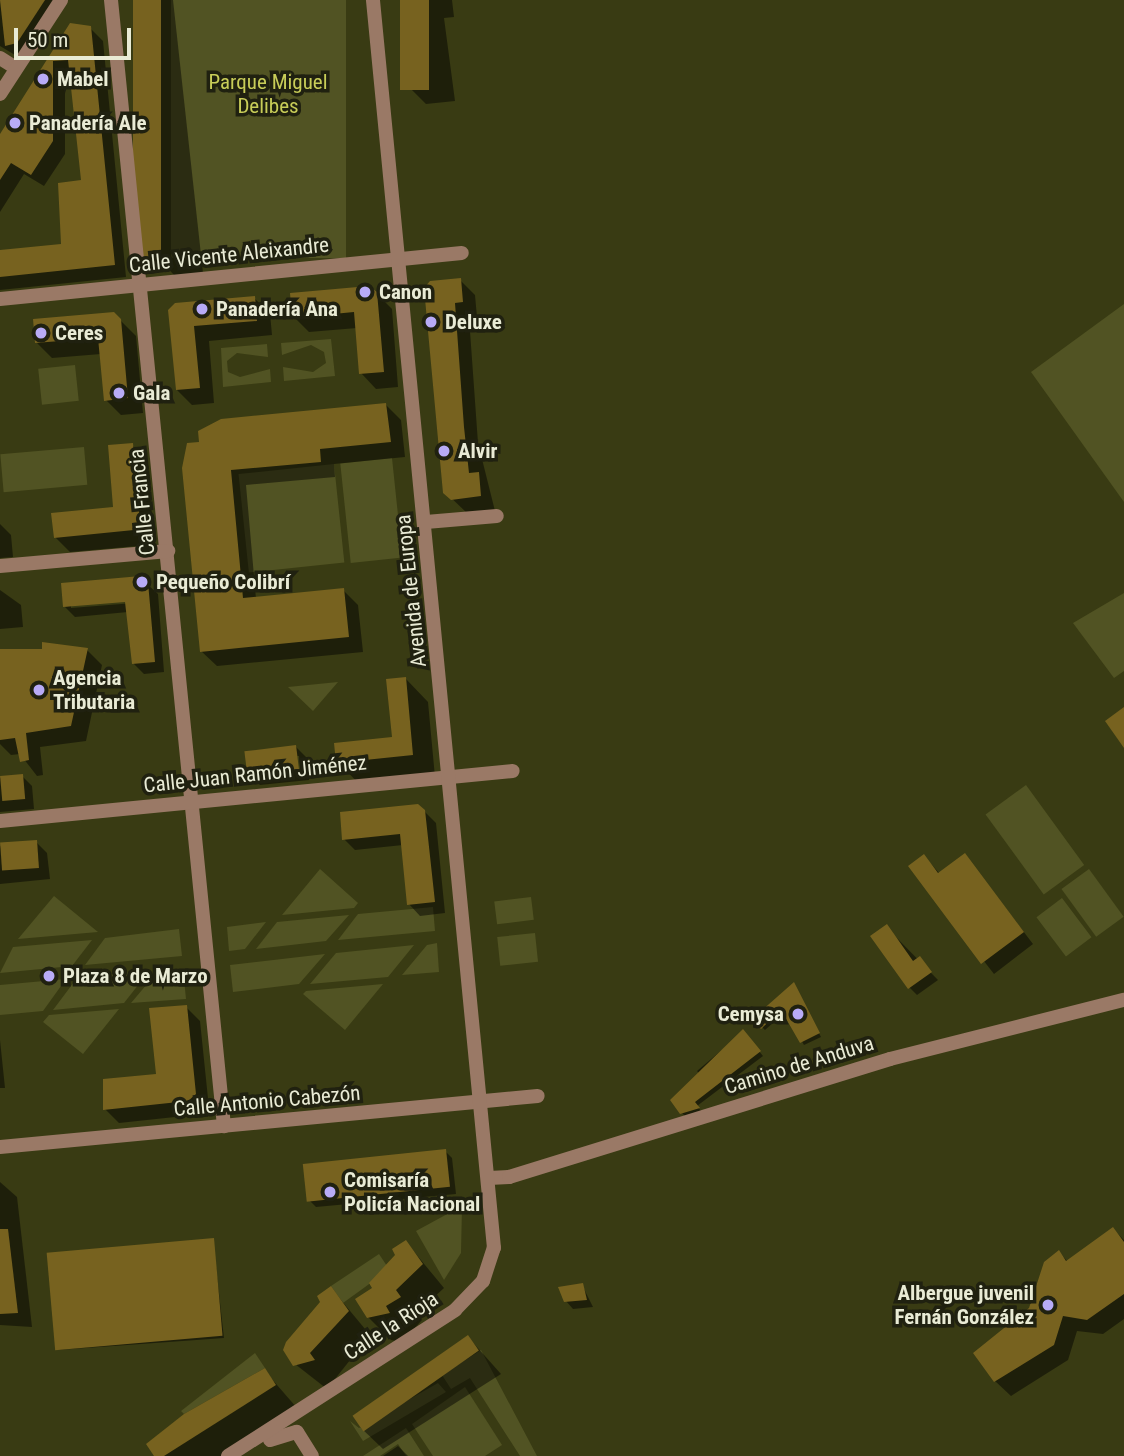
<!DOCTYPE html>
<meta charset="utf-8">
<style>
body{margin:0}
#map{position:relative;width:1124px;height:1456px;overflow:hidden;background:#393b13;font-family:"Roboto Condensed",sans-serif}
div>[style]{position:absolute}
[style*='--x']{left:calc(var(--x)*1px);top:calc(var(--y)*1px);width:calc(var(--w)*1px);rotate:calc(var(--a)*1deg)}
.green>*{inset:0;background:#515323;transform-origin:0 0}
.shadow>*{inset:0;background:#0007}
.building>*{inset:0;background:#77621f;transform-origin:0 0}
.street>*{height:14px;margin:-7px;padding:0 7px;transform-origin:7px;border-radius:7px;background:#9a7966}
.dots>*{width:19px;height:19px;translate:-50% -50%;box-sizing:border-box;border:4px solid #202110;border-radius:50%}
span{translate:-50% -50%;white-space:nowrap;text-align:center;line-height:1.15;-webkit-text-stroke:7px #202110;paint-order:stroke}
.poi-label{font-size:21px;color:#e9ebd5;font-weight:700}
.left{translate:0 -50%;text-align:left}
.right{translate:-100% -50%;text-align:right}
.park-label{font-size:21px;color:#c8cd58}
.street-label{font-size:21px;color:#e9ebd5}
.scale{position:absolute;left:14px;top:28px;width:117px;height:32px;box-sizing:border-box;border:4px solid #e9ebd5;border-top:0;padding-left:9px;font-size:21px;line-height:24px;white-space:nowrap;color:#e9ebd5;-webkit-text-stroke:5px #202110;paint-order:stroke}
</style>
<div id="map">
<div class="green">
<i style="left:171px;top:0;width:175px;height:258px"></i>
<i style="clip-path:polygon(1124px 304px,1124px 502px,1031px 372px)"></i>
<i style="clip-path:polygon(331px 339px,335px 376px,284px 381px,283px 367px,313px 372px,326px 363px,324px 352px,311px 345px,282px 355px,281px 343px)"></i>
<i style="clip-path:polygon(267px 344px,268px 357px,237px 353px,227px 361px,228px 372px,240px 377px,270px 369px,271px 382px,223px 387px,221px 348px)"></i>
<i style="left:75px;top:365px;width:36px;height:37px;rotate:84deg"></i>
<i style="left:84px;top:447px;width:38px;height:84px;rotate:85deg"></i>
<i style="left:392px;top:458px;width:100px;height:52px;rotate:84deg"></i>
<i style="left:334px;top:464px;width:99px;height:96px;rotate:84deg"></i>
<i style="clip-path:polygon(1124px 593px,1124px 671px,1114px 678px,1073px 623px)"></i>
<i style="clip-path:polygon(338px 682px,313px 711px,288px 687px)"></i>
<i style="left:1026px;top:785px;width:99px;height:50px;rotate:54deg"></i>
<i style="clip-path:polygon(320px 869px,358px 903px,354px 908px,282px 915px)"></i>
<i style="left:1089px;top:869px;width:59px;height:34px;rotate:54deg"></i>
<i style="clip-path:polygon(54px 896px,98px 932px,18px 939px)"></i>
<i style="left:531px;top:897px;width:23px;height:37px;rotate:83deg"></i>
<i style="left:1062px;top:898px;width:49px;height:32px;rotate:53deg"></i>
<i style="clip-path:polygon(433px 907px,435px 931px,338px 940px,358px 914px)"></i>
<i style="clip-path:polygon(349px 915px,326px 941px,256px 949px,277px 922px)"></i>
<i style="clip-path:polygon(266px 922px,245px 949px,229px 951px,227px 927px)"></i>
<i style="clip-path:polygon(179px 929px,182px 956px,85px 965px,105px 938px)"></i>
<i style="left:535px;top:933px;width:29px;height:38px;rotate:84deg"></i>
<i style="clip-path:polygon(92px 940px,72px 966px,0 973px,13px 947px)"></i>
<i style="clip-path:polygon(437px 943px,439px 972px,402px 975px,427px 945px)"></i>
<i style="clip-path:polygon(414px 945px,388px 977px,310px 984px,336px 953px)"></i>
<i style="clip-path:polygon(325px 954px,299px 984px,233px 992px,230px 965px)"></i>
<i style="clip-path:polygon(183px 969px,186px 999px,131px 1003px,158px 971px)"></i>
<i style="clip-path:polygon(150px 970px,124px 1003px,53px 1010px,77px 978px)"></i>
<i style="clip-path:polygon(66px 979px,43px 1011px,0 1015px,0 985px)"></i>
<i style="clip-path:polygon(383px 984px,345px 1030px,303px 994px,306px 991px)"></i>
<i style="clip-path:polygon(119px 1009px,83px 1054px,43px 1022px,49px 1015px)"></i>
<i style="clip-path:polygon(462px 1206px,461px 1253px,444px 1280px,416px 1231px)"></i>
<i style="clip-path:polygon(379px 1254px,387px 1266px,383px 1274px,343px 1303px,331px 1286px)"></i>
<i style="clip-path:polygon(481px 1350px,537px 1456px,520px 1456px,470px 1378px,451px 1389px,442px 1375px)"></i>
<i style="clip-path:polygon(255px 1353px,265px 1368px,184px 1414px,181px 1411px)"></i>
<i style="clip-path:polygon(438px 1383px,446px 1392px,363px 1441px,350px 1421px,359px 1428px)"></i>
<i style="clip-path:polygon(465px 1387px,502px 1445px,485px 1456px,433px 1456px,412px 1424px)"></i>
<i style="clip-path:polygon(406px 1428px,424px 1456px,406px 1456px,398px 1444px,380px 1456px,363px 1456px)"></i>
</div>
<div class="shadow">
<i style="clip-path:polygon(0 0,66px 0,20px 58px,0 46px)"></i>
<i style="clip-path:polygon(136px 0,173px 0,203px 273px,175px 276px,160px 260px)"></i>
<i style="clip-path:polygon(401px 0,452px 0,454px 17px,444px 18px,455px 101px,426px 104px,411px 89px)"></i>
<i style="clip-path:polygon(71px 25px,90px 28px,103px 41px,126px 277px,0 290px,0 252px,63px 245px,83px 181px,71px 73px,65px 73px,65px 154px,44px 186px,24px 174px,0 212px,0 136px)"></i>
<i style="clip-path:polygon(460px 280px,475px 295px,477px 317px,469px 317px,478px 443px,495px 511px,468px 514px,445px 492px,426px 289px)"></i>
<i style="clip-path:polygon(376px 293px,392px 309px,398px 387px,376px 389px,361px 373px,357px 328px,309px 332px,294px 317px)"></i>
<i style="clip-path:polygon(254px 298px,270px 313px,272px 335px,209px 341px,214px 403px,192px 405px,177px 390px,170px 311px)"></i>
<i style="clip-path:polygon(120px 320px,136px 336px,143px 413px,121px 415px,106px 400px,101px 354px,52px 358px,37px 343px)"></i>
<i style="clip-path:polygon(386px 405px,401px 420px,405px 457px,334px 464px,335px 477px,246px 485px,256px 599px,343px 590px,358px 605px,363px 652px,217px 666px,201px 651px,189px 445px)"></i>
<i style="clip-path:polygon(132px 445px,147px 460px,154px 538px,149px 545px,70px 552px,55px 537px,115px 509px)"></i>
<i style="clip-path:polygon(0 524px,11px 535px,13px 557px,0 558px)"></i>
<i style="clip-path:polygon(evenodd,147px 584px,158px 594px,164px 672px,144px 674px,134px 664px,128px 612px,75px 617px,65px 607px,147px 584px,133px 600px,134px 603px,71px 608px,71px 605px,133px 600px)"></i>
<i style="clip-path:polygon(0 590px,21px 605px,23px 627px,0 629px)"></i>
<i style="clip-path:polygon(87px 650px,102px 665px,86px 741px,40px 747px,43px 775px,37px 776px,20px 754px,11px 755px,0 744px,0 652px)"></i>
<i style="clip-path:polygon(406px 679px,428px 702px,435px 777px,360px 785px,338px 762px,393px 739px)"></i>
<i style="clip-path:polygon(evenodd,296px 747px,307px 758px,309px 780px,260px 785px,248px 774px,296px 747px,296px 756px,299px 756px,301px 778px,298px 778px,296px 756px)"></i>
<i style="clip-path:polygon(22px 776px,32px 786px,34px 809px,0 812px,0 778px)"></i>
<i style="clip-path:polygon(424px 811px,436px 823px,445px 913px,420px 916px,409px 904px,403px 845px,355px 850px,344px 839px)"></i>
<i style="clip-path:polygon(36px 842px,47px 853px,50px 879px,0 884px,0 846px)"></i>
<i style="clip-path:polygon(965px 855px,1033px 944px,994px 974px,910px 866px,924px 856px,940px 874px)"></i>
<i style="clip-path:polygon(893px 934px,938px 980px,917px 995px,910px 988px)"></i>
<i style="clip-path:polygon(794px 985px,821px 1037px,804px 1045px,785px 1012px,765px 1030px,754px 1019px)"></i>
<i style="clip-path:polygon(186px 1007px,200px 1021px,209px 1108px,203px 1114px,119px 1123px,105px 1109px,158px 1076px)"></i>
<i style="clip-path:polygon(743px 1032px,763px 1056px,697px 1106px,702px 1112px,686px 1117px,682px 1113px,702px 1077px,697px 1071px)"></i>
<i style="clip-path:polygon(0 1040px,5px 1088px,0 1088px)"></i>
<i style="clip-path:polygon(445px 1151px,452px 1158px,456px 1194px,316px 1207px,309px 1200px)"></i>
<i style="clip-path:polygon(0 1182px,17px 1197px,32px 1327px,0 1325px)"></i>
<i style="clip-path:polygon(1113px 1229px,1124px 1240px,1124px 1319px,1103px 1334px,1077px 1331px,1068px 1360px,1011px 1396px,995px 1381px,1059px 1252px,1068px 1262px)"></i>
<i style="clip-path:polygon(213px 1240px,224px 1338px,58px 1350px)"></i>
<i style="clip-path:polygon(406px 1242px,444px 1288px,417px 1313px,422px 1320px,402px 1342px,391px 1340px,368px 1317px)"></i>
<i style="clip-path:polygon(582px 1285px,593px 1307px,573px 1309px,566px 1301px)"></i>
<i style="clip-path:polygon(331px 1288px,370px 1335px,327px 1389px,295px 1364px)"></i>
<i style="clip-path:polygon(468px 1337px,501px 1374px,383px 1449px,360px 1427px)"></i>
<i style="clip-path:polygon(264px 1370px,297px 1408px,221px 1456px,156px 1456px)"></i>
<i style="clip-path:polygon(398px 1446px,408px 1456px,383px 1456px)"></i>
</div>
<div class="building">
<i style="clip-path:polygon(0 0,45px 0,17px 43px,5px 46px)"></i>
<i style="left:133px;top:0;width:28px;height:262px"></i>
<i style="left:400px;top:0;width:29px;height:90px"></i>
<i style="clip-path:polygon(70px 23px,91px 26px,115px 265px,0 277px,0 250px,61px 244px,58px 183px,81px 180px,68px 60px,53px 61px,53px 141px,31px 175px,11px 163px,0 180px,0 134px)"></i>
<i style="clip-path:polygon(461px 278px,463px 302px,455px 303px,464px 427px,469px 473px,479px 472px,481px 496px,451px 500px,443px 493px,424px 288px,430px 281px)"></i>
<i style="clip-path:polygon(369px 286px,377px 292px,384px 372px,359px 374px,354px 312px,292px 318px,290px 293px)"></i>
<i style="clip-path:polygon(255px 296px,257px 321px,194px 326px,200px 388px,176px 390px,168px 310px,175px 303px)"></i>
<i style="clip-path:polygon(114px 312px,121px 319px,128px 398px,104px 401px,98px 338px,35px 343px,33px 319px)"></i>
<i style="clip-path:polygon(386px 403px,391px 442px,320px 449px,321px 462px,231px 470px,243px 598px,344px 588px,349px 637px,200px 652px,182px 468px,187px 443px,199px 442px,198px 431px,221px 419px)"></i>
<i style="clip-path:polygon(133px 443px,140px 522px,134px 530px,54px 538px,51px 513px,113px 507px,108px 445px)"></i>
<i style="clip-path:polygon(141px 576px,148px 582px,155px 662px,132px 664px,125px 602px,63px 607px,61px 583px)"></i>
<i style="clip-path:polygon(42px 642px,88px 648px,71px 726px,26px 733px,29px 760px,20px 762px,15px 738px,0 740px,0 649px,42px 649px)"></i>
<i style="clip-path:polygon(406px 677px,413px 755px,336px 763px,334px 743px,392px 737px,386px 679px)"></i>
<i style="clip-path:polygon(1124px 707px,1124px 748px,1105px 721px)"></i>
<i style="left:296px;top:745px;width:25px;height:52px;rotate:83deg"></i>
<i style="left:23px;top:774px;width:25px;height:23px;rotate:85deg"></i>
<i style="clip-path:polygon(418px 804px,425px 810px,435px 902px,407px 905px,400px 834px,342px 840px,340px 812px)"></i>
<i style="left:37px;top:840px;width:28px;height:37px;rotate:86deg"></i>
<i style="clip-path:polygon(965px 853px,1024px 932px,981px 964px,908px 866px,924px 854px,938px 873px)"></i>
<i style="clip-path:polygon(887px 924px,913px 961px,920px 956px,932px 972px,908px 989px,870px 936px)"></i>
<i style="clip-path:polygon(794px 982px,820px 1033px,800px 1043px,781px 1010px,761px 1029px,752px 1019px)"></i>
<i style="clip-path:polygon(187px 1005px,196px 1094px,188px 1101px,103px 1110px,103px 1079px,156px 1074px,149px 1008px)"></i>
<i style="clip-path:polygon(743px 1029px,761px 1051px,695px 1102px,700px 1108px,680px 1114px,670px 1100px)"></i>
<i style="left:446px;top:1149px;width:38px;height:144px;rotate:84deg"></i>
<i style="clip-path:polygon(1113px 1227px,1124px 1242px,1124px 1294px,1087px 1320px,1063px 1316px,1054px 1345px,994px 1382px,973px 1353px,1029px 1308px,1044px 1262px,1059px 1250px,1066px 1261px)"></i>
<i style="clip-path:polygon(0 1229px,8px 1229px,18px 1313px,0 1314px)"></i>
<i style="left:214px;top:1238px;width:98px;height:168px;rotate:85deg"></i>
<i style="clip-path:polygon(406px 1240px,423px 1264px,396px 1290px,401px 1297px,386px 1306px,390px 1313px,367px 1318px,355px 1299px,372px 1288px,369px 1283px,395px 1255px,392px 1249px)"></i>
<i style="clip-path:polygon(583px 1283px,587px 1300px,564px 1302px,558px 1287px)"></i>
<i style="clip-path:polygon(331px 1286px,349px 1311px,310px 1353px,315px 1360px,293px 1366px,283px 1350px,286px 1342px,320px 1302px,317px 1296px)"></i>
<i style="left:468px;top:1335px;width:19px;height:141px;rotate:55deg"></i>
<i style="clip-path:polygon(265px 1368px,276px 1385px,164px 1456px,154px 1456px,146px 1444px,184px 1414px)"></i>
</div>
<div class="street">
<i style="--x:111;--y:0;--w:1132;--a:84.27"></i>
<i style="--x:0;--y:58;--w:19;--a:32"></i>
<i style="--x:0;--y:94;--w:112;--a:-57"></i>
<i style="--x:0;--y:299;--w:464;--a:-5.7"></i>
<i style="--x:426;--y:522;--w:71;--a:-4.8"></i>
<i style="--x:0;--y:566;--w:169;--a:-5.1"></i>
<i style="--x:0;--y:821;--w:515;--a:-5.57"></i>
<i style="--x:0;--y:1147;--w:540;--a:-5.42"></i>
<i style="--x:489;--y:1178;--w:20;--a:-3"></i>
<i style="--x:509;--y:1177;--w:399;--a:-17.2"></i>
<i style="--x:890;--y:1059;--w:241;--a:-14.2"></i>
<i style="--x:270;--y:1440;--w:28;--a:-17"></i>
<i style="--x:297;--y:1432;--w:28;--a:58"></i>
<i style="--x:228;--y:1456;--w:270;--a:-32.7"></i>
<i style="--x:455;--y:1310;--w:40;--a:-46"></i>
<i style="--x:483;--y:1281;--w:35;--a:-72"></i>
<i style="--x:494;--y:1248;--w:1254;--a:-95.54"></i>
</div>
<div class="dots">
<i style="left:43px;top:79px;background:#b8abf7"></i>
<i style="left:15px;top:123px;background:#b8abf7"></i>
<i style="left:365px;top:292px;background:#b8abf7"></i>
<i style="left:202px;top:309px;background:#b8abf7"></i>
<i style="left:431px;top:322px;background:#b8abf7"></i>
<i style="left:41px;top:333px;background:#b8abf7"></i>
<i style="left:119px;top:393px;background:#b8abf7"></i>
<i style="left:444px;top:451px;background:#b8abf7"></i>
<i style="left:142px;top:582px;background:#b8abf7"></i>
<i style="left:39px;top:690px;background:#b8abf7"></i>
<i style="left:49px;top:976px;background:#b8abf7"></i>
<i style="left:798px;top:1014px;background:#b8abf7"></i>
<i style="left:330px;top:1192px;background:#b8abf7"></i>
<i style="left:1048px;top:1305px;background:#b8abf7"></i>
</div>
<div class="poi-label">
<span class="left" style="left:57px;top:79px">Mabel</span>
<span class="left" style="left:29px;top:123px">Panadería Ale</span>
<span class="left" style="left:379px;top:292px">Canon</span>
<span class="left" style="left:216px;top:309px">Panadería Ana</span>
<span class="left" style="left:445px;top:322px">Deluxe</span>
<span class="left" style="left:55px;top:333px">Ceres</span>
<span class="left" style="left:133px;top:393px">Gala</span>
<span class="left" style="left:458px;top:451px">Alvir</span>
<span class="left" style="left:156px;top:582px">Pequeño Colibrí</span>
<span class="left" style="left:53px;top:690px">Agencia<br>Tributaria</span>
<span class="left" style="left:63px;top:976px">Plaza 8 de Marzo</span>
<span class="right" style="left:784px;top:1014px">Cemysa</span>
<span class="left" style="left:344px;top:1192px">Comisaría<br>Policía Nacional</span>
<span class="right" style="left:1034px;top:1305px">Albergue juvenil<br>Fernán González</span>
</div>
<div class="park-label">
<span style="left:268px;top:94px">Parque Miguel<br>Delibes</span>
</div>
<div class="street-label">
<span style="left:229px;top:255px;rotate:-6deg">Calle Vicente Aleixandre</span>
<span style="left:142px;top:502px;rotate:-96deg">Calle Francia</span>
<span style="left:411px;top:591px;rotate:-96deg">Avenida de Europa</span>
<span style="left:255px;top:774px;rotate:-6deg">Calle Juan Ramón Jiménez</span>
<span style="left:799px;top:1065px;rotate:-17deg">Camino de Anduva</span>
<span style="left:267px;top:1101px;rotate:-5deg">Calle Antonio Cabezón</span>
<span style="left:391px;top:1326px;rotate:-33deg">Calle la Rioja</span>
</div>
<div class="scale">50 m</div>
</div>
